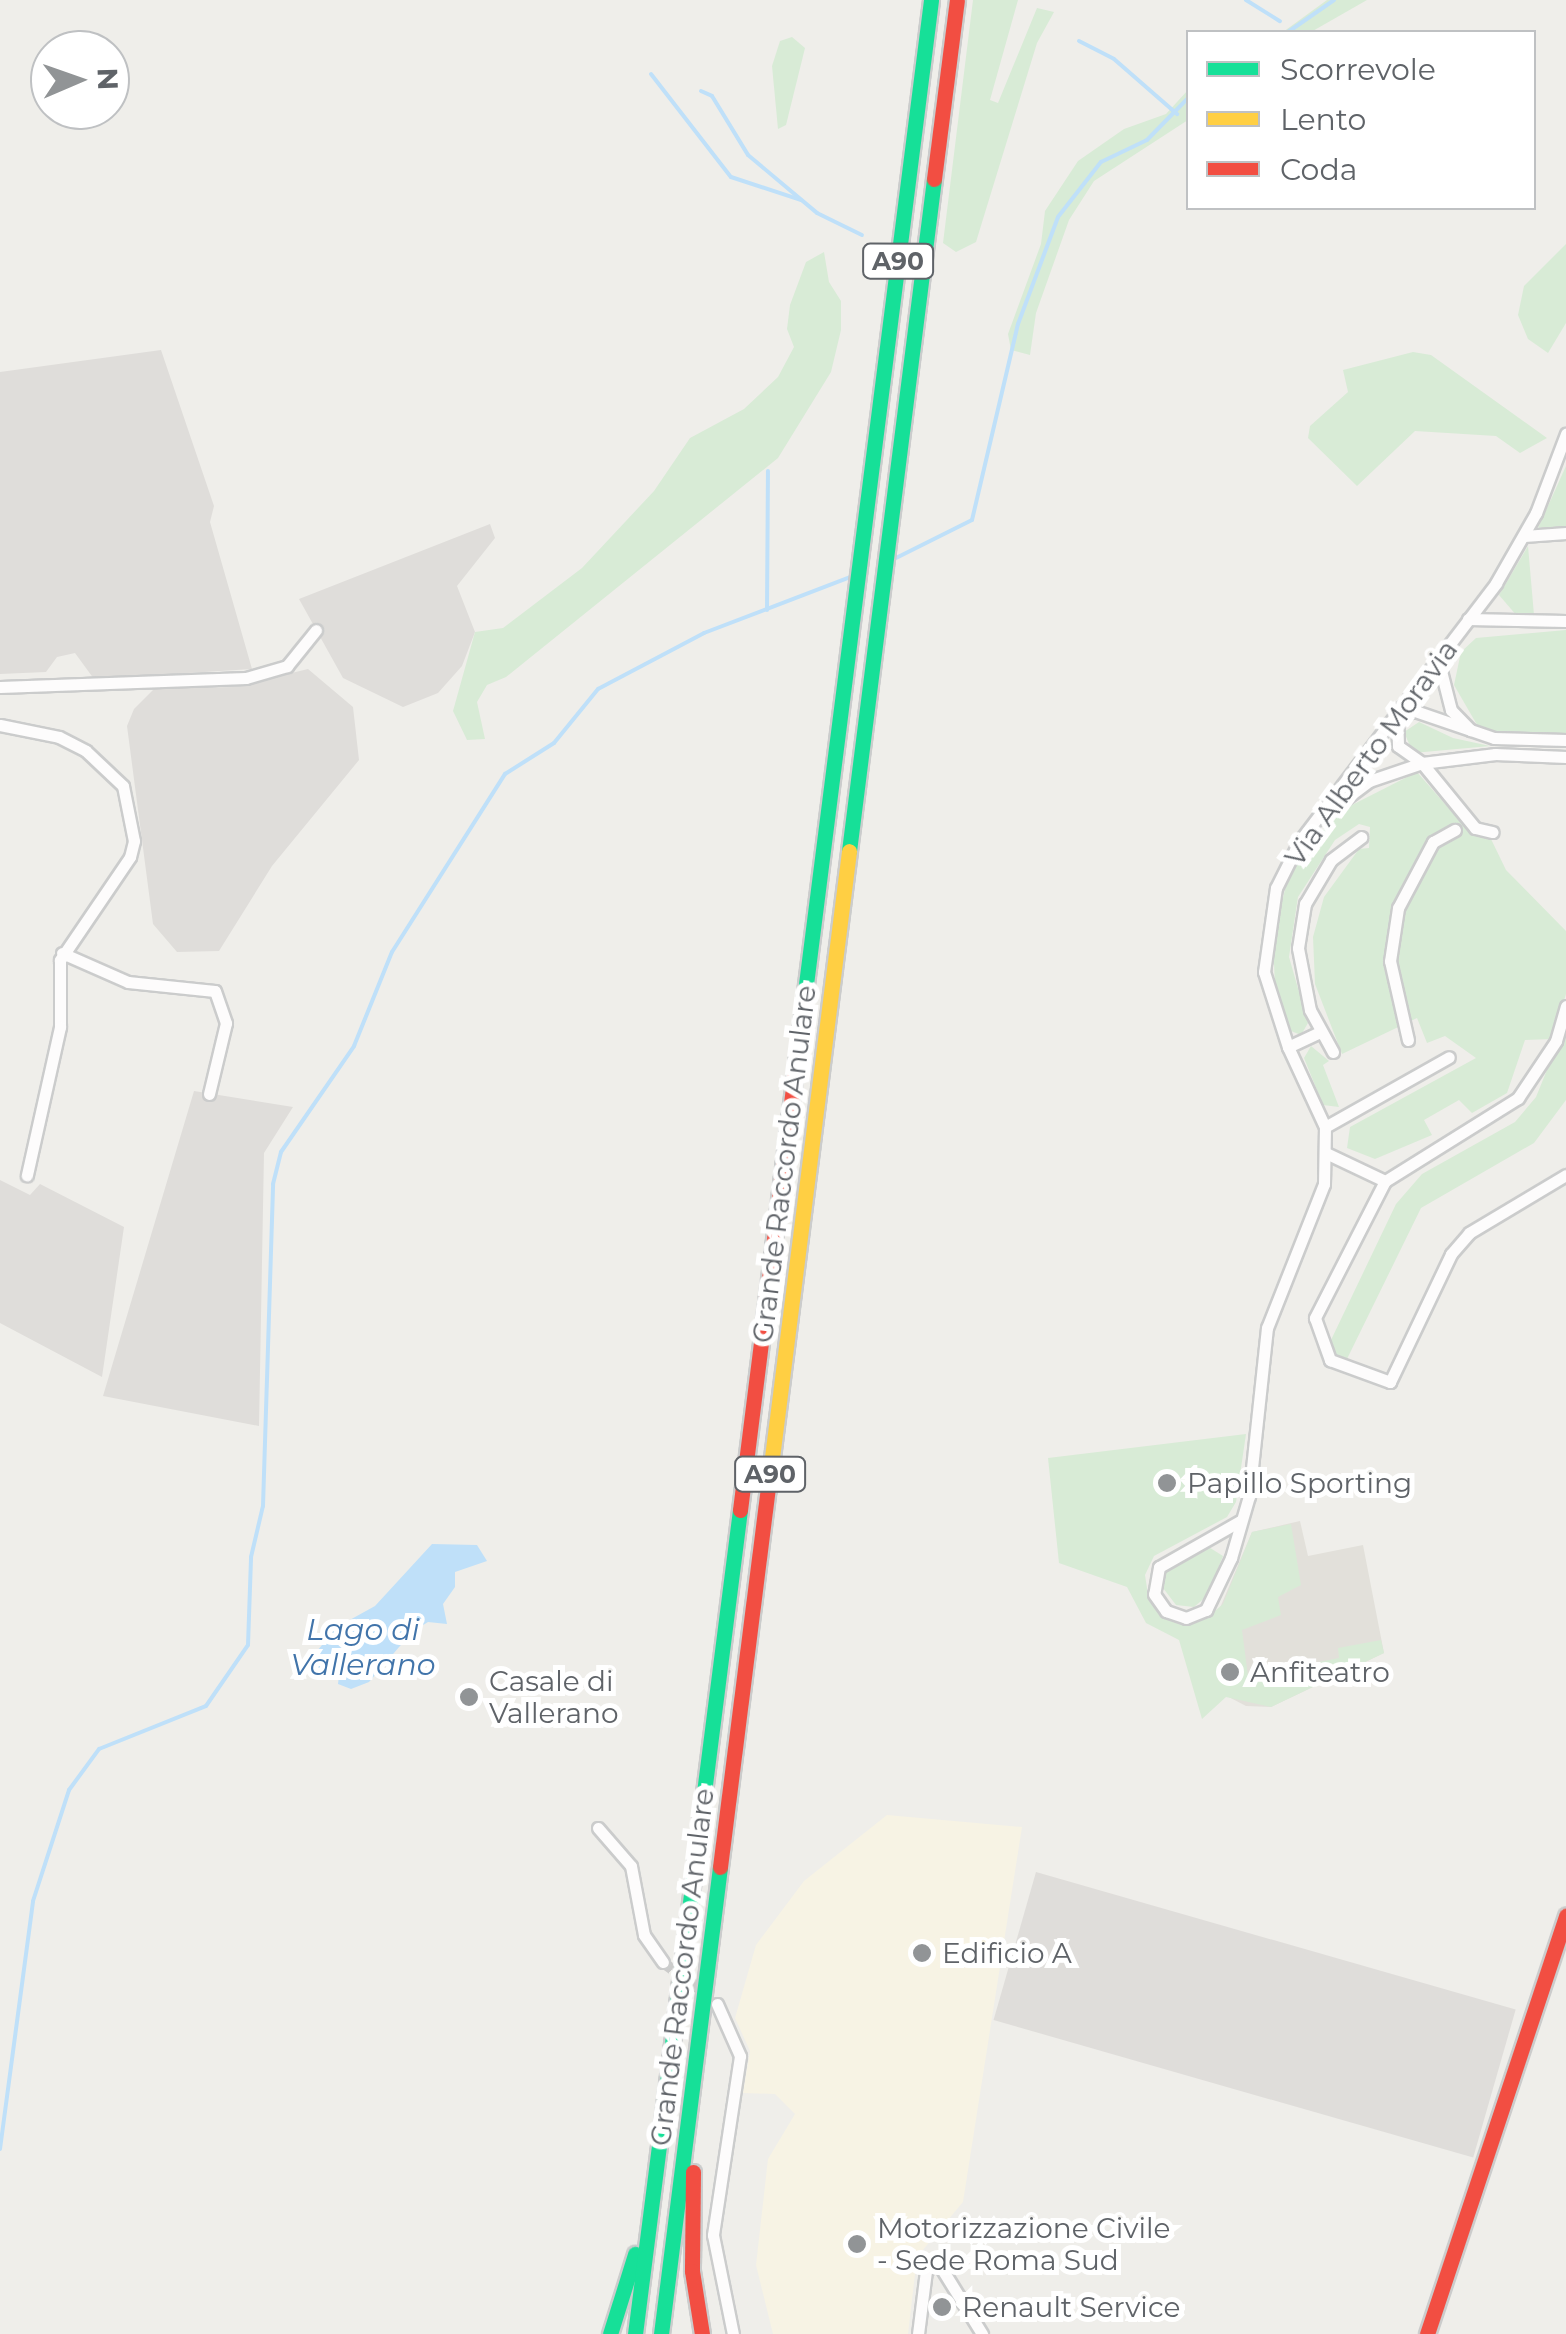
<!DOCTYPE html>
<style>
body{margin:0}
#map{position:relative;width:1566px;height:2334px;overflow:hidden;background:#efeeea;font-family:Montserrat,sans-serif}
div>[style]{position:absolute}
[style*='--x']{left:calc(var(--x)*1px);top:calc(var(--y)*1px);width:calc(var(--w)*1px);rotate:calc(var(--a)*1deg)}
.commercial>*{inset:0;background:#f7f3e4}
.industrial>*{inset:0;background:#dfddda;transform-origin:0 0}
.education>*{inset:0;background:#e2e0da}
.green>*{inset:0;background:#d8ebd6}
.water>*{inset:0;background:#bfe0f9}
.stream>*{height:4px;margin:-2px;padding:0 2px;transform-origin:2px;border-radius:2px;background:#bfe0f9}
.street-tunnel>*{height:11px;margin-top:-5.5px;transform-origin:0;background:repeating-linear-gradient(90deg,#cbcbca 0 11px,transparent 0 16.5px)}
.roads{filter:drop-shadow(2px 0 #cbcccc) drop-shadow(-2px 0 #cbcccc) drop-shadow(0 2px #cbcccc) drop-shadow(0 -2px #cbcccc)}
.street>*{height:11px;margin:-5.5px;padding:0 5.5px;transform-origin:5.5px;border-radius:5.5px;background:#fdfcfc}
.fast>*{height:15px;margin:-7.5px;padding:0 7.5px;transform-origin:7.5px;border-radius:7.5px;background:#16e098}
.slow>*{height:15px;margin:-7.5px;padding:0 7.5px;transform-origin:7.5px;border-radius:7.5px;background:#ffcf43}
.jam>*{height:15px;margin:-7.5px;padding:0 7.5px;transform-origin:7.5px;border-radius:7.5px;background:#f24e42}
.dots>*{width:28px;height:28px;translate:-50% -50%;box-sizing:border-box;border:5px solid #fff;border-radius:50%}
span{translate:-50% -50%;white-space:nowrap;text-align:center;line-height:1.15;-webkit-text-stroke:10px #fff;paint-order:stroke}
.shield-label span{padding:2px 8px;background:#fff;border:2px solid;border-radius:8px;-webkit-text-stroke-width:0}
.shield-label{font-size:25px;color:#5f6368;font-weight:700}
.street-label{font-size:28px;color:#5f6368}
.poi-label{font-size:28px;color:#5f6368}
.left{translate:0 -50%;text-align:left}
.water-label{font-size:30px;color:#4174aa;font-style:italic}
.legend{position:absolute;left:1186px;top:30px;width:350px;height:180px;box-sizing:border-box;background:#fff;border:2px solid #bfc1c3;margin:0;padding:12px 18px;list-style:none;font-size:30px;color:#5f6368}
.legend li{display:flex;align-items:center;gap:20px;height:50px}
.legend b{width:50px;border:2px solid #bfc1c3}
.north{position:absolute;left:30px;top:30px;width:100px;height:100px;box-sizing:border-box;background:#fff;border:2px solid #bfc1c3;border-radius:50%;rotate:88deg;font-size:28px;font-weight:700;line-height:40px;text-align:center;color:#5f6368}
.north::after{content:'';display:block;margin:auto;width:35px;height:45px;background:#919496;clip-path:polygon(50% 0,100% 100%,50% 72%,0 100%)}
</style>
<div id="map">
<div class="commercial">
<i style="clip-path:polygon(887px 1815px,1022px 1827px,963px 2202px,917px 2257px,908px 2334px,773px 2334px,756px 2265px,768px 2159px,795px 2114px,775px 2094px,743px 2093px,750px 2051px,735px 2018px,756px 1945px,804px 1881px)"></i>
</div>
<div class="industrial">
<i style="clip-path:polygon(161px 350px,214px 506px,210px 522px,252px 669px,94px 679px,75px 653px,57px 657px,46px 672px,0 674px,0 372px)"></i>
<i style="clip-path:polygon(490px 524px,495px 538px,457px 586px,475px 632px,462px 666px,438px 693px,403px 707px,343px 678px,299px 599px)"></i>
<i style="clip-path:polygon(308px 669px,353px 707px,359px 760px,272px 866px,219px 951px,177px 952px,153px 924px,127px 726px,134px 709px,155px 688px,235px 687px)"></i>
<i style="clip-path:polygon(194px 1091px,293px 1107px,264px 1153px,259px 1426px,103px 1396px)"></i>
<i style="clip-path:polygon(0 1180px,30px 1195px,40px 1184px,124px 1227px,102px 1377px,0 1323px)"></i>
<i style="left:1036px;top:1872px;width:499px;height:154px;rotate:16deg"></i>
</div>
<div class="education">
<i style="clip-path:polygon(1300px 1521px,1308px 1556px,1363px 1545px,1384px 1653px,1271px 1707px,1246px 1706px,1223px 1694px,1206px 1641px,1252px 1532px)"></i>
</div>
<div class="green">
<i style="clip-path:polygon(973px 0,1018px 0,990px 100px,998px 103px,1037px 8px,1054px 12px,1037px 43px,976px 242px,956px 252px,943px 243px)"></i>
<i style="clip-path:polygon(1327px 0,1367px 0,1311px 32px,1283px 32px)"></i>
<i style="clip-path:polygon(792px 37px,805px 48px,786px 125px,778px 129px,772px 66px,780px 41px)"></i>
<i style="clip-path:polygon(1188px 90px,1188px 120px,1094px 181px,1069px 220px,1036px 313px,1030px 355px,1011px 350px,1008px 334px,1041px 244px,1045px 211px,1078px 161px,1124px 129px,1166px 114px)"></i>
<i style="clip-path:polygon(1566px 244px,1566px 323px,1548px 353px,1528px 339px,1518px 315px,1524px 286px)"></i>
<i style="clip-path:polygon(824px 252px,829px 282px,841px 301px,841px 330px,831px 372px,778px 458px,506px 677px,487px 685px,477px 702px,485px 739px,467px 740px,453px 711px,475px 632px,503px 628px,582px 568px,654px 491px,690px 438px,744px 409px,778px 377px,794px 347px,787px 329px,790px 305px,806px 262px)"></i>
<i style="clip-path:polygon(1413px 352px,1431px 355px,1547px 438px,1520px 453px,1496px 436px,1415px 431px,1357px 486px,1308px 438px,1310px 426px,1348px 392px,1343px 370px)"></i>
<i style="clip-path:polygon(1566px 466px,1566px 526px,1538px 528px)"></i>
<i style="clip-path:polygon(1528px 546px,1534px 615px,1517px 616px,1499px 595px)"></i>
<i style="clip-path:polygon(1566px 630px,1566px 744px,1480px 730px,1454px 685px,1461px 652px,1476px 638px)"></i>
<i style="clip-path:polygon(1419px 722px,1453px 738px,1490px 746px,1413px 753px,1404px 732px)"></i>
<i style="clip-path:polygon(1417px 772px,1472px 835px,1491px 839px,1506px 870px,1566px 931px,1566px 994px,1552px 1039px,1525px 1040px,1507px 1093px,1472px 1113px,1459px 1100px,1424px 1120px,1432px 1135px,1375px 1159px,1347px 1148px,1350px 1127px,1476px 1058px,1445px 1036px,1427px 1043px,1417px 1018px,1342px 1054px,1315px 984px,1313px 937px,1324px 897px,1359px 849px,1369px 848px,1370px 827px,1359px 824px,1335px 840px,1298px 897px,1289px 957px,1308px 1023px,1301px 1035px,1291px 1031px,1275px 986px,1273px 940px,1287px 881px,1308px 845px,1346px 808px)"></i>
<i style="clip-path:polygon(1566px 1023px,1566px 1100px,1534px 1143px,1421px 1208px,1346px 1361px,1333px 1355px,1331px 1340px,1396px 1204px,1422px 1174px,1515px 1122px,1536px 1097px)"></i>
<i style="clip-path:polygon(1311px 1046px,1329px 1061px,1323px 1065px,1339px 1107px,1323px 1105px,1304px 1058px)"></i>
<i style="clip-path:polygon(1246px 1434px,1236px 1502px,1227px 1517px,1154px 1556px,1145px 1575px,1149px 1601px,1176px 1621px,1209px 1616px,1223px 1604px,1252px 1532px,1291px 1524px,1301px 1585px,1278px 1597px,1281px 1615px,1242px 1630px,1248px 1676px,1339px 1658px,1338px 1648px,1381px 1640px,1384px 1653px,1271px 1707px,1226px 1697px,1202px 1719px,1179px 1640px,1146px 1623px,1127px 1587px,1059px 1563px,1048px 1458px)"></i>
<i style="clip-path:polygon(1207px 1546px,1223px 1556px,1207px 1596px,1194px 1607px,1176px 1605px,1163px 1588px,1166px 1571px)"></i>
</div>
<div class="water">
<i style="clip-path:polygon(432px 1544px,477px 1545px,487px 1561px,455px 1572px,455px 1587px,443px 1604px,447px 1624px,428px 1622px,412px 1632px,369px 1682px,351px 1689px,338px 1684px,339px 1675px,327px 1665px,319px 1668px,312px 1657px,337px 1627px,375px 1606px)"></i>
</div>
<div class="stream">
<i style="--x:1246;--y:0;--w:40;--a:32"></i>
<i style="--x:1288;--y:32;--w:56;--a:-34.8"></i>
<i style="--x:1079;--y:41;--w:39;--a:27"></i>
<i style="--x:1114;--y:59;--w:84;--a:41.1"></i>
<i style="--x:651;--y:74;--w:130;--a:52.2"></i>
<i style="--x:731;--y:177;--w:74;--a:18.2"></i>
<i style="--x:701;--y:91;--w:12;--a:24"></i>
<i style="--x:712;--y:96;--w:69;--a:58.6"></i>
<i style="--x:748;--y:155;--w:90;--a:40"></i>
<i style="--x:817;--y:213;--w:50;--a:26.1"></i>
<i style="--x:896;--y:558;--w:85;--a:-26.6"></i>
<i style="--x:972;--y:520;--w:201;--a:-76.8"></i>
<i style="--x:1018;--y:324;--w:114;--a:-69.5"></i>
<i style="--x:1058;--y:217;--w:70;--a:-52"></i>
<i style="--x:1101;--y:162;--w:51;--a:-25.6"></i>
<i style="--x:1147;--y:140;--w:59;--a:-45.7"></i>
<i style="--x:767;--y:610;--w:139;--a:-89.6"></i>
<i style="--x:0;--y:2149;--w:250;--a:-82.4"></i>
<i style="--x:33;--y:1901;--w:117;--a:-72"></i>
<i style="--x:69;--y:1790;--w:51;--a:-53.8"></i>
<i style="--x:99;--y:1749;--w:115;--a:-21.9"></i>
<i style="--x:206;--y:1706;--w:74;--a:-55.5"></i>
<i style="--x:248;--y:1645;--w:88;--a:-88"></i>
<i style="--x:251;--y:1557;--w:52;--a:-76.8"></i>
<i style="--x:263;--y:1506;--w:322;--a:-88.2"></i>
<i style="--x:273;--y:1184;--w:33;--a:-76"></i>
<i style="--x:281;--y:1152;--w:129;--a:-55.4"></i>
<i style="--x:354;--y:1046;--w:101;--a:-68"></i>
<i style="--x:392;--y:952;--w:211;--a:-57.6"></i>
<i style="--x:505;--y:774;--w:58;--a:-32.3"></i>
<i style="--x:554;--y:743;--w:70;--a:-50.8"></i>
<i style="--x:598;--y:689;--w:120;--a:-27.8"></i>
<i style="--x:704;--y:633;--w:157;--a:-20.9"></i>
</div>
<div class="street-tunnel">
<i style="--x:663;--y:1962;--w:54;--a:36"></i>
</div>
<div class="roads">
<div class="street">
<i style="--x:1524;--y:536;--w:42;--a:-4.1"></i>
<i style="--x:1468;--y:619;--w:98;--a:1.2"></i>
<i style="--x:1438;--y:659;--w:53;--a:75.7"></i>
<i style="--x:1451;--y:710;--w:28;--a:46"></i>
<i style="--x:0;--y:687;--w:246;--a:-2.1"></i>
<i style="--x:246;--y:678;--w:43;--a:-16.3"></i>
<i style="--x:287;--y:666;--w:46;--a:-51.1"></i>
<i style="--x:1397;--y:716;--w:19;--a:-16"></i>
<i style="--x:1415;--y:711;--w:83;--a:18.9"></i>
<i style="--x:1494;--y:738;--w:72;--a:1.6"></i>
<i style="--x:1397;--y:716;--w:30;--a:88"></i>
<i style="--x:1398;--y:746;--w:29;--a:35"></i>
<i style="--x:1422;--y:763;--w:84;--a:50.8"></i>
<i style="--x:1475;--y:828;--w:18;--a:13"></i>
<i style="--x:0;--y:725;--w:60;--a:11.5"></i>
<i style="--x:59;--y:737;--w:30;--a:27"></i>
<i style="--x:86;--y:751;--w:51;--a:43.4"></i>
<i style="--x:123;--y:786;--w:56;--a:78.7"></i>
<i style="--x:134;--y:841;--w:16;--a:104"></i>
<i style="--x:130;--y:857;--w:125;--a:124.2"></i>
<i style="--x:60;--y:960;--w:67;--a:90"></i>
<i style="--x:60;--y:1027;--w:152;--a:102.6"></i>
<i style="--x:1329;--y:811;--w:50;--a:-36.9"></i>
<i style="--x:1369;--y:781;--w:56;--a:-18.8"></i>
<i style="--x:1422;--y:763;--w:74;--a:-7"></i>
<i style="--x:1495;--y:754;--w:71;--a:2.4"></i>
<i style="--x:62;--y:953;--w:72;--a:23.7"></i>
<i style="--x:128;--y:982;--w:87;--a:5.9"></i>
<i style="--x:215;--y:991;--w:34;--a:71"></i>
<i style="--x:226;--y:1023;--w:73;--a:103.5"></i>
<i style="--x:1566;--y:1006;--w:36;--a:106"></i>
<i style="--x:1556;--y:1041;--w:69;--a:123.7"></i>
<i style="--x:1518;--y:1098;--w:157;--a:148"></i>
<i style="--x:1385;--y:1181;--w:154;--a:117.1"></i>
<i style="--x:1315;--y:1318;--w:45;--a:70.3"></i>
<i style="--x:1330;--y:1360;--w:64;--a:20.1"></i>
<i style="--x:1390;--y:1382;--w:142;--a:-64.5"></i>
<i style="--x:1451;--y:1254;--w:28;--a:-49"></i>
<i style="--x:1469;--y:1233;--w:113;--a:-30.9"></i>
<i style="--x:1408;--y:1040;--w:81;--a:-102.8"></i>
<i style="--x:1390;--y:961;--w:54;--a:-81.4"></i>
<i style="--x:1398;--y:908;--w:75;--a:-62.1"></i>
<i style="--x:1433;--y:842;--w:25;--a:-29"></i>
<i style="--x:1288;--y:1047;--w:33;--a:-25"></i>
<i style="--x:1333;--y:1052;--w:48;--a:-118.7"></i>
<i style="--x:1310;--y:1010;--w:63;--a:-101"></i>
<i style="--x:1298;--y:948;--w:45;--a:-81"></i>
<i style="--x:1305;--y:904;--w:51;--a:-59.4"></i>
<i style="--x:1331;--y:860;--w:38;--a:-37"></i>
<i style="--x:1325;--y:1127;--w:142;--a:-29.4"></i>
<i style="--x:1328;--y:1154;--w:63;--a:25.3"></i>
<i style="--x:1240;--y:1521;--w:93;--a:150.4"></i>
<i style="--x:1159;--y:1567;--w:27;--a:100"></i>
<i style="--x:1154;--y:1594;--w:21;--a:55"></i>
<i style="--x:1166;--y:1611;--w:21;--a:19"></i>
<i style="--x:1186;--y:1618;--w:22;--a:-22"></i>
<i style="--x:1206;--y:1610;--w:58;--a:-64.3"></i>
<i style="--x:1231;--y:1558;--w:65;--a:-73.8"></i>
<i style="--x:1249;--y:1496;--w:169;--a:-83.9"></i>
<i style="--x:1267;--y:1328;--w:155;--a:-68.4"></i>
<i style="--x:1324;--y:1184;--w:57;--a:-89"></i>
<i style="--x:1325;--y:1127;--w:88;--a:-114.8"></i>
<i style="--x:1288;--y:1047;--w:79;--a:-107.7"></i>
<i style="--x:1264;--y:972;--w:85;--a:-81.9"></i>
<i style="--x:1276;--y:888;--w:51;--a:-63.4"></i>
<i style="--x:1299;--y:842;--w:325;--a:-52.7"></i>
<i style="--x:1496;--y:583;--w:81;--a:-60.3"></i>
<i style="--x:1536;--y:513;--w:85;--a:-69.2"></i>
<i style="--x:598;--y:1828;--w:50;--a:49"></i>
<i style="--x:631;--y:1866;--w:70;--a:79.3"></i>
<i style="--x:644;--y:1935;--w:33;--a:55"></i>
<i style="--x:717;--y:2004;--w:57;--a:66.1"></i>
<i style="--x:740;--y:2056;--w:181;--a:98.6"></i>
<i style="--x:713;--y:2235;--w:101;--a:78.6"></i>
<i style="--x:918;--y:2334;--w:64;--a:-82.8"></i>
<i style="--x:926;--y:2271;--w:15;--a:-42"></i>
<i style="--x:937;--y:2261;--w:86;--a:58.3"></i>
</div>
<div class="fast">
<i style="--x:849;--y:851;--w:677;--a:-82.79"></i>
<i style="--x:805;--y:992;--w:1000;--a:-82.76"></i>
<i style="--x:610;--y:2334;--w:84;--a:-72.6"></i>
<i style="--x:635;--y:2334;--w:831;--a:-82.74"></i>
<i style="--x:661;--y:2334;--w:471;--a:-82.8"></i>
</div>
<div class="slow">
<i style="--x:768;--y:1489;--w:643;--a:-82.76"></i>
</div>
<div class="jam">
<i style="--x:934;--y:179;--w:180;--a:-82.7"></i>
<i style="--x:740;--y:1510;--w:522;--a:-82.85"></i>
<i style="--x:720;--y:1867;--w:381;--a:-82.8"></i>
<i style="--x:693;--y:2172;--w:99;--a:90.6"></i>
<i style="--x:692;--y:2271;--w:64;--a:81"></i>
<i style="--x:1427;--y:2334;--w:441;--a:-71.6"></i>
</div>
</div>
<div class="dots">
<i style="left:1167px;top:1483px;background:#919496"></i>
<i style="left:1230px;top:1672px;background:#919496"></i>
<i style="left:469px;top:1697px;background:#919496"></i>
<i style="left:922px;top:1953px;background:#919496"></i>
<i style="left:857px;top:2244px;background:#919496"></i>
<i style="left:942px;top:2307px;background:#919496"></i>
</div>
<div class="shield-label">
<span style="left:898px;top:261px">A90</span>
<span style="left:770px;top:1474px">A90</span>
</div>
<div class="street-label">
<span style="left:1371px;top:753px;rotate:-54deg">Via Alberto Moravia</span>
<span style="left:784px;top:1164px;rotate:-83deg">Grande Raccordo Anulare</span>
<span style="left:682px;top:1967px;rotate:-83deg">Grande Raccordo Anulare</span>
</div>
<div class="poi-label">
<span class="left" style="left:1187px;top:1483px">Papillo Sporting</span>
<span class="left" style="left:1250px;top:1672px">Anfiteatro</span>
<span class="left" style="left:489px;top:1697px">Casale di<br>Vallerano</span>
<span class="left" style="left:942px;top:1953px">Edificio A</span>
<span class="left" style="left:877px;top:2244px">Motorizzazione Civile<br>- Sede Roma Sud</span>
<span class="left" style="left:962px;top:2307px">Renault Service</span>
</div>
<div class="water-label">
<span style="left:363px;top:1647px">Lago di<br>Vallerano</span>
</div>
<ul class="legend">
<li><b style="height:12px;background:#16e098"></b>Scorrevole</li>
<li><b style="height:12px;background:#ffcf43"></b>Lento</li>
<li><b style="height:12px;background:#f24e42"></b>Coda</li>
</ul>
<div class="north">N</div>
</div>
